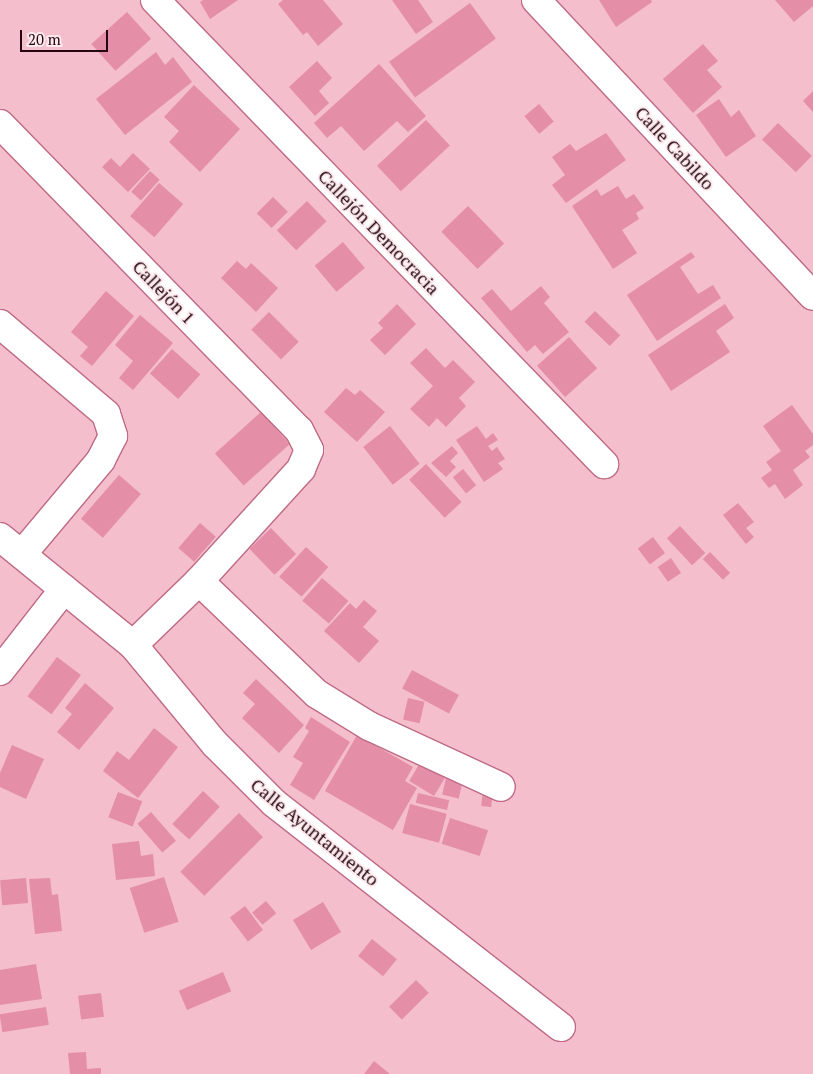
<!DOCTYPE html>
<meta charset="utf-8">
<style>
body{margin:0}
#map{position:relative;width:813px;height:1074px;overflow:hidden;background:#f4becc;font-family:"PT Serif",serif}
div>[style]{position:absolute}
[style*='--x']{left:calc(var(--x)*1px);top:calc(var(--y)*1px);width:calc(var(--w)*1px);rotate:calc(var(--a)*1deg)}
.building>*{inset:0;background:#e48ea7;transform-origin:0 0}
.roads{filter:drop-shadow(1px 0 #be6b85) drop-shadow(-1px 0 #be6b85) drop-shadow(0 1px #be6b85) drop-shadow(0 -1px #be6b85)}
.minor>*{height:28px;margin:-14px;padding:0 14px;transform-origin:14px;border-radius:14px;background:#fff}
span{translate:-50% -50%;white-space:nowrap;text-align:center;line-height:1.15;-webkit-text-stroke:4px #fdeaee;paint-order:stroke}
.street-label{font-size:18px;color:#250712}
.scale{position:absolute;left:20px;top:30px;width:88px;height:22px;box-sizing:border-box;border:2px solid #250712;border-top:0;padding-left:6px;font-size:15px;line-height:18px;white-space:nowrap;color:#250712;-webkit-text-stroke:4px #fdeaee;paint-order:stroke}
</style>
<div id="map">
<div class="building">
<i style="clip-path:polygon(203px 0,238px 0,210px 19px,200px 2px)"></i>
<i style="clip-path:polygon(283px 0,323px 0,343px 24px,318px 46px,307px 32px,303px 35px,278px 4px)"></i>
<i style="clip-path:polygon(392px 0,418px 0,433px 22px,416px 34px)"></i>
<i style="clip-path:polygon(599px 0,651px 0,652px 2px,616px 27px)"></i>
<i style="clip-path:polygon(775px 0,813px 0,813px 6px,794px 22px)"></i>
<i style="left:470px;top:3px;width:44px;height:100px;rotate:54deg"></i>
<i style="left:127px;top:12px;width:36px;height:48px;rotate:48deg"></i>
<i style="clip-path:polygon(703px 44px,718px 61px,707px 70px,722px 87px,693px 113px,663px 79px)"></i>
<i style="clip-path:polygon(156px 52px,165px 65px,173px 57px,192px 82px,125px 135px,96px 99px)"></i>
<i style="clip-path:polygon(317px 61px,332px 78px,319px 91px,329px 103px,315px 116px,289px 87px)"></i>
<i style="clip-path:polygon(379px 64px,426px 116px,408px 132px,397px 121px,364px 151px,341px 126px,327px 138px,314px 123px)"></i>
<i style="clip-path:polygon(194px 85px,240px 129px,200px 172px,169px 142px,179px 131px,164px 117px)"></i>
<i style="clip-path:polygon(813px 91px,813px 112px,803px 101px)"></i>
<i style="clip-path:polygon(719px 99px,731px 117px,739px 110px,756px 136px,726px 157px,696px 115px)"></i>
<i style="left:539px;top:104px;width:23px;height:19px;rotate:50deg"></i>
<i style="left:426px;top:120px;width:35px;height:67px;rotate:47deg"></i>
<i style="left:778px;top:123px;width:47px;height:23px;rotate:44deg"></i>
<i style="clip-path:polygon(606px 133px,626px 160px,566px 203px,552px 185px,565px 175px,552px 157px,570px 144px,576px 151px)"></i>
<i style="clip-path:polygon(133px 153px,150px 169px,128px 192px,102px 167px,111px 158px,120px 167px)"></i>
<i style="left:150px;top:171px;width:13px;height:28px;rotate:42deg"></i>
<i style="left:159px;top:183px;width:32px;height:44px;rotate:41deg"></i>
<i style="clip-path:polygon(618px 186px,626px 199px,634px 194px,644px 208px,636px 213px,639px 219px,622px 230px,637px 253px,613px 269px,572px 206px,597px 189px,601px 196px)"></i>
<i style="left:273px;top:197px;width:21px;height:23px;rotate:45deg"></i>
<i style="left:307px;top:201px;width:28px;height:42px;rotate:46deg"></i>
<i style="left:468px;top:206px;width:52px;height:37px;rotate:46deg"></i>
<i style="left:343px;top:242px;width:34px;height:37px;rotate:50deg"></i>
<i style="clip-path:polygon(691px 252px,695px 257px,680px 267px,698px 294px,713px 285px,721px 298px,657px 341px,627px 295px)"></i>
<i style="clip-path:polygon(237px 261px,246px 269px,251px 263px,278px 288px,256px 312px,221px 278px)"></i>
<i style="clip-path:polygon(541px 286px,550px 297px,544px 303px,569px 332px,543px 354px,535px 345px,527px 352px,481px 298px,492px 289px,511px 311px)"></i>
<i style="clip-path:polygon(106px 291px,134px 316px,92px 366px,80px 356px,88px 347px,71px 332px)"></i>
<i style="clip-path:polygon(397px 304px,416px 324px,385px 355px,370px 340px,383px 328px,378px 323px)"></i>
<i style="clip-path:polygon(725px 304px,734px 318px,716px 331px,730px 352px,671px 391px,648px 355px)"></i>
<i style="left:595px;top:311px;width:35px;height:15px;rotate:44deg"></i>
<i style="left:269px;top:312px;width:42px;height:25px;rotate:45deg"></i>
<i style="clip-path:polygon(140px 315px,173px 343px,133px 390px,119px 378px,133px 361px,115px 345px)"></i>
<i style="left:569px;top:337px;width:42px;height:43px;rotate:48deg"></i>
<i style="clip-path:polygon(426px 348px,445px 368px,453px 360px,475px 382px,459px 398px,466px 406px,446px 427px,437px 418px,429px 427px,410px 409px,433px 386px,410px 363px)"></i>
<i style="left:172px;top:349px;width:38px;height:33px;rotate:42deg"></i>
<i style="clip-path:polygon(346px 388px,355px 395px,360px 390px,385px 412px,357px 442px,324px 412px)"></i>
<i style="clip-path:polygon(792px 405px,813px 434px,813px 445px,805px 451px,810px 457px,793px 470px,803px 485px,785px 499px,775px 484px,769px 488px,761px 478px,772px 470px,766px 462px,781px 451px,763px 426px)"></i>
<i style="left:261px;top:412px;width:43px;height:62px;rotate:48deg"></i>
<i style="left:390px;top:426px;width:48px;height:34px;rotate:52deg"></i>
<i style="clip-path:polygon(477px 426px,486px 439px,493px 433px,498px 440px,488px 446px,492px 451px,497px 447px,505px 459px,498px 463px,503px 469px,484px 482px,456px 440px)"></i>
<i style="clip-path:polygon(452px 446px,458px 453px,450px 461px,456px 467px,446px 477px,431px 463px)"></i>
<i style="left:426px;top:464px;width:52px;height:23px;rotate:47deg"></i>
<i style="left:463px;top:469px;width:21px;height:13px;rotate:51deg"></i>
<i style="left:119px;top:475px;width:29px;height:58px;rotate:41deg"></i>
<i style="clip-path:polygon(738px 503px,754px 522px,746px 528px,754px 537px,746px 544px,723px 515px)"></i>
<i style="left:200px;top:523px;width:21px;height:33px;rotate:41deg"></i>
<i style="left:680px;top:526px;width:37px;height:18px;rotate:47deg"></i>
<i style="left:271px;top:528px;width:36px;height:30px;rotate:46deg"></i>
<i style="left:653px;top:537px;width:20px;height:19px;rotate:53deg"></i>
<i style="left:306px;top:547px;width:30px;height:40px;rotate:42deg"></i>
<i style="left:710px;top:552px;width:29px;height:10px;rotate:46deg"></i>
<i style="left:671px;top:558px;width:18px;height:16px;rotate:56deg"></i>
<i style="left:322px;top:578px;width:35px;height:30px;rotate:41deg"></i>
<i style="clip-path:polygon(364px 600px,377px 611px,363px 627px,379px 641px,359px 663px,324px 631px,350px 603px,356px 609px)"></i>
<i style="left:57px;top:657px;width:30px;height:49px;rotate:37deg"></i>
<i style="left:412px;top:670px;width:53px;height:21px;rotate:28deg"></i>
<i style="clip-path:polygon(256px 679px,304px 725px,279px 753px,242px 718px,255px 704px,243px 693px)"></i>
<i style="clip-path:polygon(85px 683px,114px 708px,79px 750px,57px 732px,72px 714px,65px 708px)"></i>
<i style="left:408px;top:698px;width:17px;height:22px;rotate:13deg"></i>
<i style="clip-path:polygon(311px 717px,350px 742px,314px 800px,290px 785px,303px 763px,293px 757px,309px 731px,305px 728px)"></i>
<i style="clip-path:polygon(154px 728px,178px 747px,138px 798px,103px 771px,117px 751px,129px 760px)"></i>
<i style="clip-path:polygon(357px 735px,413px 767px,405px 781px,417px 788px,393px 830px,325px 791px)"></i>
<i style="clip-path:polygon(12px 745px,44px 759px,26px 799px,0 787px,0 773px)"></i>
<i style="left:420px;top:763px;width:29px;height:21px;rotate:31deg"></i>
<i style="left:446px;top:778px;width:17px;height:17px;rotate:13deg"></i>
<i style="left:483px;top:789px;width:10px;height:17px;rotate:6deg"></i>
<i style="left:203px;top:791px;width:23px;height:45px;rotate:43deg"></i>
<i style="left:118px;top:792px;width:26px;height:27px;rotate:21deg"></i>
<i style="left:418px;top:793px;width:32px;height:10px;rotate:13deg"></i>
<i style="left:410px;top:804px;width:38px;height:30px;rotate:15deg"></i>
<i style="left:151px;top:812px;width:38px;height:18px;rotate:49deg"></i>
<i style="left:239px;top:813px;width:34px;height:83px;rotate:45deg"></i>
<i style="left:450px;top:818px;width:40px;height:27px;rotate:18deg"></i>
<i style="clip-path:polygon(139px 841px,141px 856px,153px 854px,155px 876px,116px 880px,112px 844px)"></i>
<i style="left:164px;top:877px;width:47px;height:36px;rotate:72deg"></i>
<i style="left:26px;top:878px;width:25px;height:26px;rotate:85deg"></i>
<i style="clip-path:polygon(50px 878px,52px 895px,58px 894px,62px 931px,35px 934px,29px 879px)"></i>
<i style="left:266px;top:901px;width:16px;height:18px;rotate:50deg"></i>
<i style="left:323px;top:902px;width:35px;height:35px;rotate:59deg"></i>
<i style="left:245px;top:906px;width:30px;height:19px;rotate:53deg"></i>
<i style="left:372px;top:939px;width:32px;height:22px;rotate:39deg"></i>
<i style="clip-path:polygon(36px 964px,42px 999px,0 1005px,0 970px)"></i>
<i style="left:223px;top:972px;width:21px;height:48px;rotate:67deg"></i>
<i style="left:416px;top:980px;width:18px;height:38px;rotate:45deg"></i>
<i style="left:101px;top:993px;width:24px;height:23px;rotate:83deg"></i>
<i style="left:46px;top:1007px;width:18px;height:47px;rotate:81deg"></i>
<i style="clip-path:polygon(86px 1052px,87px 1069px,101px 1068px,101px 1074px,70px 1074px,68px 1053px)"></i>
<i style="clip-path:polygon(374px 1061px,390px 1074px,364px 1074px)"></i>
</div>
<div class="roads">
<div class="minor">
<i style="--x:155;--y:0;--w:646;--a:45.94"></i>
<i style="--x:536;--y:0;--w:405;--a:46.9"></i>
<i style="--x:0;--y:124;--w:428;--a:45.7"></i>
<i style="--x:299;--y:430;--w:22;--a:63"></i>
<i style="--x:309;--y:450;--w:21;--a:113"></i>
<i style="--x:301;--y:469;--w:151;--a:132.3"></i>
<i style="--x:199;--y:581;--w:92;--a:135.9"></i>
<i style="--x:0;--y:324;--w:139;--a:40.3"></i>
<i style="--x:106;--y:414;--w:23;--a:72"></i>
<i style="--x:113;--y:436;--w:27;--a:117"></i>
<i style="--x:101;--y:460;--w:123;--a:130"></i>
<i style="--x:0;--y:537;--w:171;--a:39.1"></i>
<i style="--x:133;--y:645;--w:129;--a:50.4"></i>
<i style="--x:215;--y:744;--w:83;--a:45"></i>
<i style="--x:274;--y:803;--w:364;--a:38"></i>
<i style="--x:199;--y:581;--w:163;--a:43.8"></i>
<i style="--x:317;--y:694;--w:61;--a:31.6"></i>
<i style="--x:369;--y:726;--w:145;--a:24.8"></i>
<i style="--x:0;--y:671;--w:104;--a:-52"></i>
</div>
</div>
<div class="street-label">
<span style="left:675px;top:148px;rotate:47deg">Calle Cabildo</span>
<span style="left:379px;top:232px;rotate:46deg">Callejón Democracia</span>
<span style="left:164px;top:292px;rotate:46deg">Callejón 1</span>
<span style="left:315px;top:832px;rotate:39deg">Calle Ayuntamiento</span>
</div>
<div class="scale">20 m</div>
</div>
